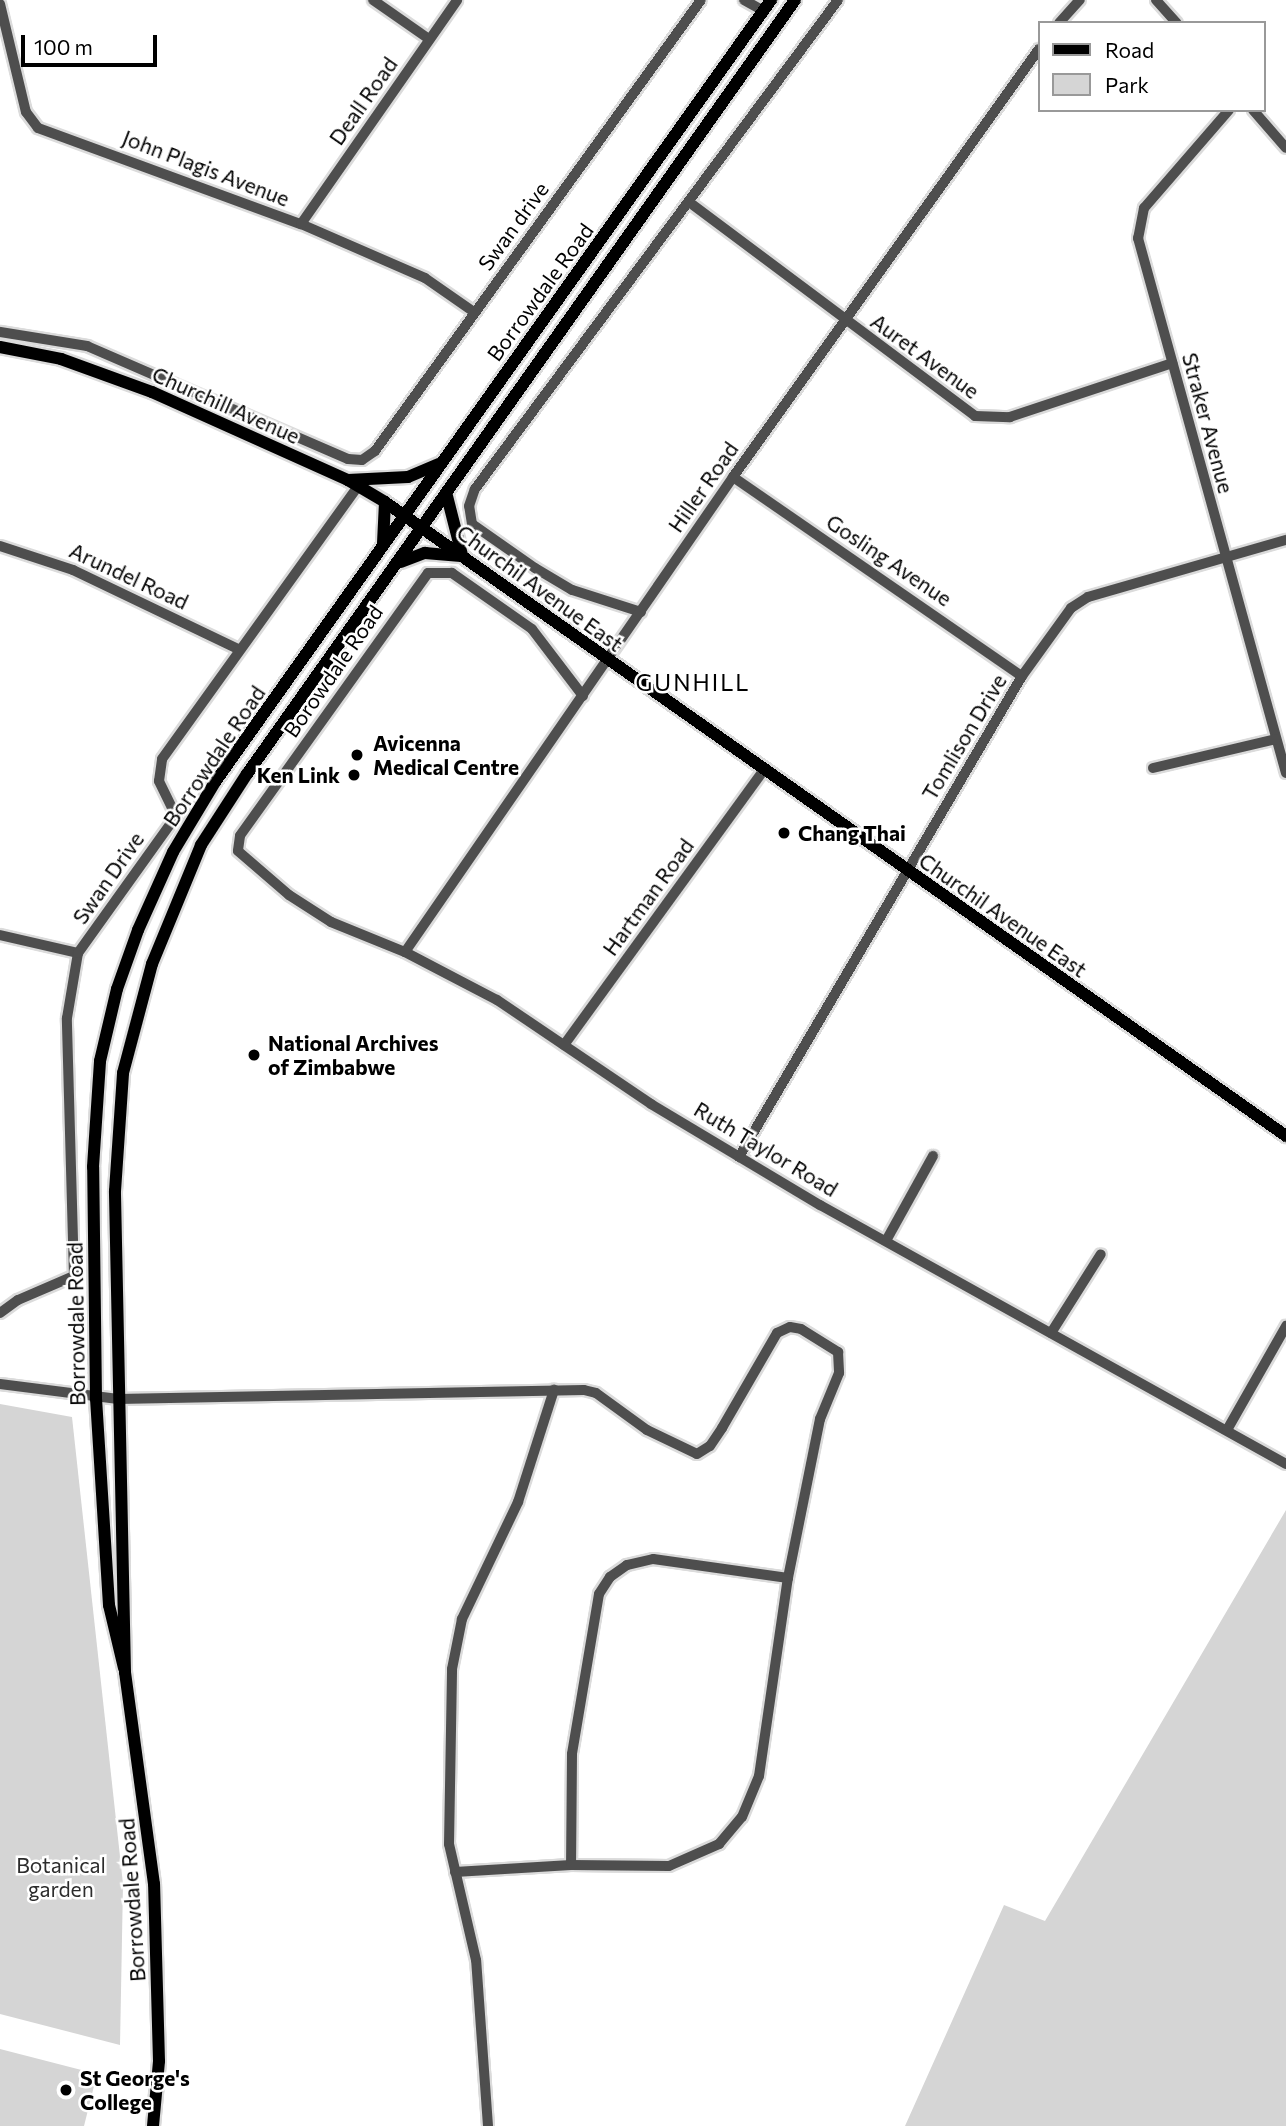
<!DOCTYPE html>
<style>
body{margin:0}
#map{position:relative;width:1286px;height:2126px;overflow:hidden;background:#fff;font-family:Commissioner,sans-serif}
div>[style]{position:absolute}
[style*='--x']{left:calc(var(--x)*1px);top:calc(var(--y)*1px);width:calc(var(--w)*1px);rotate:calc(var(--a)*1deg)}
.green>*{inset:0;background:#d5d5d5}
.roads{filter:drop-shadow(2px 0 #dbdbdb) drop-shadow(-2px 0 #dbdbdb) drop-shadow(0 2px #dbdbdb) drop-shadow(0 -2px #dbdbdb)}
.minor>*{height:10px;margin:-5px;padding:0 5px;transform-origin:5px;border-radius:5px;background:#4e4e4e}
.major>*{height:12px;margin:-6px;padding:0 6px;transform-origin:6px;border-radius:6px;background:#000}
.dots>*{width:19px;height:19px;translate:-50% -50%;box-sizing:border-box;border:4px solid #fff;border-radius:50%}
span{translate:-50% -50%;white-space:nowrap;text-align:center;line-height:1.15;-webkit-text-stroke:5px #fff;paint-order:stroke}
.street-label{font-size:21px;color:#000}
.poi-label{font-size:21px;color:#000;font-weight:700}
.left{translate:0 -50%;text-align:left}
.right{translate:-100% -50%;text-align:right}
.park-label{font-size:21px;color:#2c2c2c}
.neighbourhood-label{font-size:23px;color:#000;letter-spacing:2px}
.legend{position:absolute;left:1038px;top:21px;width:228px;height:91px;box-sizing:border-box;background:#fff;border:2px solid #999;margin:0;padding:9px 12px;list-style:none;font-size:21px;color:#000}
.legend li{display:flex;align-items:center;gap:14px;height:35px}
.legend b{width:35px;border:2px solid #999}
.scale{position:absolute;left:21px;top:35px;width:136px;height:32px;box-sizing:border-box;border:4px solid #000;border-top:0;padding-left:9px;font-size:21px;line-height:24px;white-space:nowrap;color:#000;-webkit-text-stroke:5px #fff;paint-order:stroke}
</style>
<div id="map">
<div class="green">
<i style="clip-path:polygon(0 1404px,72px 1417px,123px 1884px,120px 2045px,0 2014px)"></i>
<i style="clip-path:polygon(1286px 1510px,1286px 2126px,905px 2126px,1004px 1905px,1045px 1921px)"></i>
<i style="clip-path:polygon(0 2049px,97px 2074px,84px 2126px,0 2126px)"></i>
</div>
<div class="roads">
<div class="minor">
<i style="--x:373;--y:0;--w:68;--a:34.9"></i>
<i style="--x:744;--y:0;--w:23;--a:29"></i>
<i style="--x:1156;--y:0;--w:31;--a:48"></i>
<i style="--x:0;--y:4;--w:111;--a:76.5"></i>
<i style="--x:26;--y:112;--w:20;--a:53"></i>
<i style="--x:38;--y:128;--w:280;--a:20.1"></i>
<i style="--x:301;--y:224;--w:135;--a:23.5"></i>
<i style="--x:425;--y:278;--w:60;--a:34.8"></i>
<i style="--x:1059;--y:23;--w:31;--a:-48"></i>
<i style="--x:1229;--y:110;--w:130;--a:130.9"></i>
<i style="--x:1144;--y:208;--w:31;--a:101"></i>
<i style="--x:1138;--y:238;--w:555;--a:74.54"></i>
<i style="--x:1253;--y:110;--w:50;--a:49"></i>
<i style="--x:689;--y:202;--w:357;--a:36.8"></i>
<i style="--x:975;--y:416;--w:35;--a:2"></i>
<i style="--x:1010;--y:417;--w:171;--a:-18.4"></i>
<i style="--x:301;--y:224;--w:273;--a:-55.1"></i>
<i style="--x:0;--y:332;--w:88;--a:9.1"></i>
<i style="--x:87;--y:346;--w:284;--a:23.4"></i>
<i style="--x:348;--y:459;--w:14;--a:4"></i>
<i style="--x:362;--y:460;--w:16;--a:-35"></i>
<i style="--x:375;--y:451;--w:556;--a:-54.14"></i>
<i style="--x:733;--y:477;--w:351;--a:34.6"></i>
<i style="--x:0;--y:546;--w:77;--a:18.2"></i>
<i style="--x:73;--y:570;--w:183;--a:25.6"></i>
<i style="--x:641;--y:612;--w:72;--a:-162.3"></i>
<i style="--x:572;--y:590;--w:43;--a:-149.3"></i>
<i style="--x:535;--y:568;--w:77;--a:-145.1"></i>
<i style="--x:472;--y:524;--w:18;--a:-99"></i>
<i style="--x:469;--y:506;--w:18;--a:-71"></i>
<i style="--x:475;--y:489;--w:609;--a:-53.41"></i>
<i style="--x:583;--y:696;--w:84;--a:-127.3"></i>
<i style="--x:532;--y:629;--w:98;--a:-145"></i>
<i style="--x:452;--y:573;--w:24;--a:180"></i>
<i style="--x:428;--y:573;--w:323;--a:125.6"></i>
<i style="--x:240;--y:836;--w:15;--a:98"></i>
<i style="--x:238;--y:851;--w:67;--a:40.8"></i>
<i style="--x:289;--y:895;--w:50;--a:32.7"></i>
<i style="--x:331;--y:922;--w:80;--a:22.1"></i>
<i style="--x:405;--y:952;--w:104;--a:27.6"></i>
<i style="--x:497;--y:1000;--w:186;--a:34"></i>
<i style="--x:651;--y:1104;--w:197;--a:30.9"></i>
<i style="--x:820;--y:1205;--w:533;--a:29.07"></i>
<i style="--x:1153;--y:768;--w:126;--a:-13.3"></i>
<i style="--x:0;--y:935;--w:80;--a:13"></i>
<i style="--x:405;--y:952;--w:577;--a:-55.37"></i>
<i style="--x:733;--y:477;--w:526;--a:-54.44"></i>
<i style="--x:564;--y:1045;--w:339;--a:-54"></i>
<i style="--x:739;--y:1157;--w:558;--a:-59.53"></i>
<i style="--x:1022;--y:676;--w:84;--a:-54.2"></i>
<i style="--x:1071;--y:608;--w:20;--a:-33"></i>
<i style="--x:1088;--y:597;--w:206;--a:-16.1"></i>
<i style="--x:887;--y:1239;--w:95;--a:-61"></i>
<i style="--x:0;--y:1313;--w:22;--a:-36"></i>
<i style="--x:18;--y:1300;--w:61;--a:-23.2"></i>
<i style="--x:74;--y:1276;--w:258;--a:-91.6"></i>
<i style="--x:67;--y:1018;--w:66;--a:-80.4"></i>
<i style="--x:78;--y:953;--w:168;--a:-54.4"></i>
<i style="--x:176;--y:816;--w:39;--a:-116"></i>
<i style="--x:159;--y:781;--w:22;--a:-82"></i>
<i style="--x:162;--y:759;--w:336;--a:-54.3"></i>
<i style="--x:1051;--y:1333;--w:93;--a:-57.7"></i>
<i style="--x:0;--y:1384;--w:119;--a:7.2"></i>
<i style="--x:118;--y:1399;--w:466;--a:-1.1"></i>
<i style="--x:584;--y:1390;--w:12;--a:14"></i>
<i style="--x:596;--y:1393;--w:63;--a:36"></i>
<i style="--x:647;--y:1430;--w:55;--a:25.6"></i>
<i style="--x:697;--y:1454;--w:15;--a:-32"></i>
<i style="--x:710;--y:1446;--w:22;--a:-56"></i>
<i style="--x:722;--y:1428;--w:110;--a:-59.9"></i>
<i style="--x:777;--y:1333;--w:14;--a:-25"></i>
<i style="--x:790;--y:1327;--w:11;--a:10"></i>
<i style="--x:801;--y:1329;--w:44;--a:31.9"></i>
<i style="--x:838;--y:1352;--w:21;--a:87"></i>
<i style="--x:839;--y:1373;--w:50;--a:112.4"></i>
<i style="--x:820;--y:1419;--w:162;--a:101.4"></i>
<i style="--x:788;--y:1578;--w:136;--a:-172"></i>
<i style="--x:653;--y:1559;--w:27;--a:167"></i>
<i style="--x:627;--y:1565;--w:21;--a:145"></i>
<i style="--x:610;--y:1577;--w:20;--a:123"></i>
<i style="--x:599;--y:1594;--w:162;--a:99.6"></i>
<i style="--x:572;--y:1754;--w:111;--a:90.5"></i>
<i style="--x:1227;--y:1430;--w:120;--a:-60.4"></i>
<i style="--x:455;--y:1872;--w:116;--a:-3.5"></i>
<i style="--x:571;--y:1865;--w:98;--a:0.6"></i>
<i style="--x:669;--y:1866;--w:55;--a:-23.7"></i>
<i style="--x:719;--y:1844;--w:35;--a:-50"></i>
<i style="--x:742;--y:1817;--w:44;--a:-67.5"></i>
<i style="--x:759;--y:1776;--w:200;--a:-81.7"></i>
<i style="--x:488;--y:2126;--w:166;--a:-94.1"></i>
<i style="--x:476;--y:1960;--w:119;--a:-103.1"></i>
<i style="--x:449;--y:1844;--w:175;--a:-89"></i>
<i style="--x:452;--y:1669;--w:51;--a:-78.7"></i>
<i style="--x:462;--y:1619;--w:130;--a:-64.4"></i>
<i style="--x:518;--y:1502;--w:118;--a:-72.2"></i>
</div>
<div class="major">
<i style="--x:0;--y:347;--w:62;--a:11.1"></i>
<i style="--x:61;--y:359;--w:97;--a:19.9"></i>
<i style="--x:152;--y:392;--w:215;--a:24.2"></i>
<i style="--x:348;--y:480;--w:43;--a:30.7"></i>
<i style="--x:385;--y:502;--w:1102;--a:35.13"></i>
<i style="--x:348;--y:480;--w:60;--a:-2.9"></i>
<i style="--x:408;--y:477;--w:34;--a:-23"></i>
<i style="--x:447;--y:496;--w:61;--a:75.7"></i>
<i style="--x:383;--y:543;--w:41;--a:-87.2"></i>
<i style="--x:401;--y:562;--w:26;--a:-21"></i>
<i style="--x:425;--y:553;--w:36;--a:5"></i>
<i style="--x:124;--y:1668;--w:65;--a:-103.4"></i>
<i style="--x:109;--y:1605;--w:206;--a:-93.6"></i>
<i style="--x:96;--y:1399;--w:232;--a:-90.7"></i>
<i style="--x:93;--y:1167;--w:106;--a:-86.2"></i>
<i style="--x:100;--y:1061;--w:74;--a:-76.7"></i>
<i style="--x:117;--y:989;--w:63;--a:-70.4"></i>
<i style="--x:138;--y:930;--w:85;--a:-65.8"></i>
<i style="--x:173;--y:852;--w:82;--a:-59"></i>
<i style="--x:215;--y:782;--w:960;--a:-54.59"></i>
<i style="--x:153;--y:2126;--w:65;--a:-84.7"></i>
<i style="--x:159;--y:2061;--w:177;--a:-91.6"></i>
<i style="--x:154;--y:1884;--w:214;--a:-97.8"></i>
<i style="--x:125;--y:1672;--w:481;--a:-91.2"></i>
<i style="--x:115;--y:1191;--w:118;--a:-86.1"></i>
<i style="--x:123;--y:1073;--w:113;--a:-75.1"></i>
<i style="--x:152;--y:964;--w:129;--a:-67.6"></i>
<i style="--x:201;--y:845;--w:85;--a:-57.1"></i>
<i style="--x:247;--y:774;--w:948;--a:-54.7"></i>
</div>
</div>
<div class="dots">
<i style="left:357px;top:755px;background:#000"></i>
<i style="left:354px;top:775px;background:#000"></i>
<i style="left:784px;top:833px;background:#000"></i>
<i style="left:254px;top:1055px;background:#000"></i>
<i style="left:66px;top:2090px;background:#000"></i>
</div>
<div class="street-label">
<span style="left:363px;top:101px;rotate:-55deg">Deall Road</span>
<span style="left:206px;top:168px;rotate:21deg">John Plagis Avenue</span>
<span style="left:513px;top:226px;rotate:-54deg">Swan drive</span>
<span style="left:540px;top:292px;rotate:-54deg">Borrowdale Road</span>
<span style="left:925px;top:356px;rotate:36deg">Auret Avenue</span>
<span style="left:226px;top:405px;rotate:24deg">Churchill Avenue</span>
<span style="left:1208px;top:423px;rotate:75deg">Straker Avenue</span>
<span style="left:703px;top:487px;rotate:-55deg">Hiller Road</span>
<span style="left:889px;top:560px;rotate:34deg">Gosling Avenue</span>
<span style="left:129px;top:576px;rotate:25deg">Arundel Road</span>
<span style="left:540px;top:588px;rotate:36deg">Churchil Avenue East</span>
<span style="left:333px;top:671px;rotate:-55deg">Borowdale Road</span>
<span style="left:964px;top:737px;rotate:-59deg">Tomlison Drive</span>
<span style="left:214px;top:756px;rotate:-56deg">Borrowdale Road</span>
<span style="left:108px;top:878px;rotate:-55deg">Swan Drive</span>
<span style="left:648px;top:897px;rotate:-54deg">Hartman Road</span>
<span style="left:1003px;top:915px;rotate:35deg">Churchil Avenue East</span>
<span style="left:766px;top:1149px;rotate:31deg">Ruth Taylor Road</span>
<span style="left:76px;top:1324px;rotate:-91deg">Borrowdale Road</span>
<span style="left:132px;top:1900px;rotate:-94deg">Borrowdale Road</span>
</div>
<div class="poi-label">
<span class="left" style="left:373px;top:755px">Avicenna<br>Medical Centre</span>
<span class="right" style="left:340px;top:775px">Ken Link</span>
<span class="left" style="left:798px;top:833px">Chang Thai</span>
<span class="left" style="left:268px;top:1055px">National Archives<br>of Zimbabwe</span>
<span class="left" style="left:80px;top:2090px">St George's<br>College</span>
</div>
<div class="park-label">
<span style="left:61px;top:1877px">Botanical<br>garden</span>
</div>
<div class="neighbourhood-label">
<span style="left:693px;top:682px">GUNHILL</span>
</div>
<ul class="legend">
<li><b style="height:9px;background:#000"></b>Road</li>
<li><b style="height:19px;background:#d5d5d5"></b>Park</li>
</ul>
<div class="scale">100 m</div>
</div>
